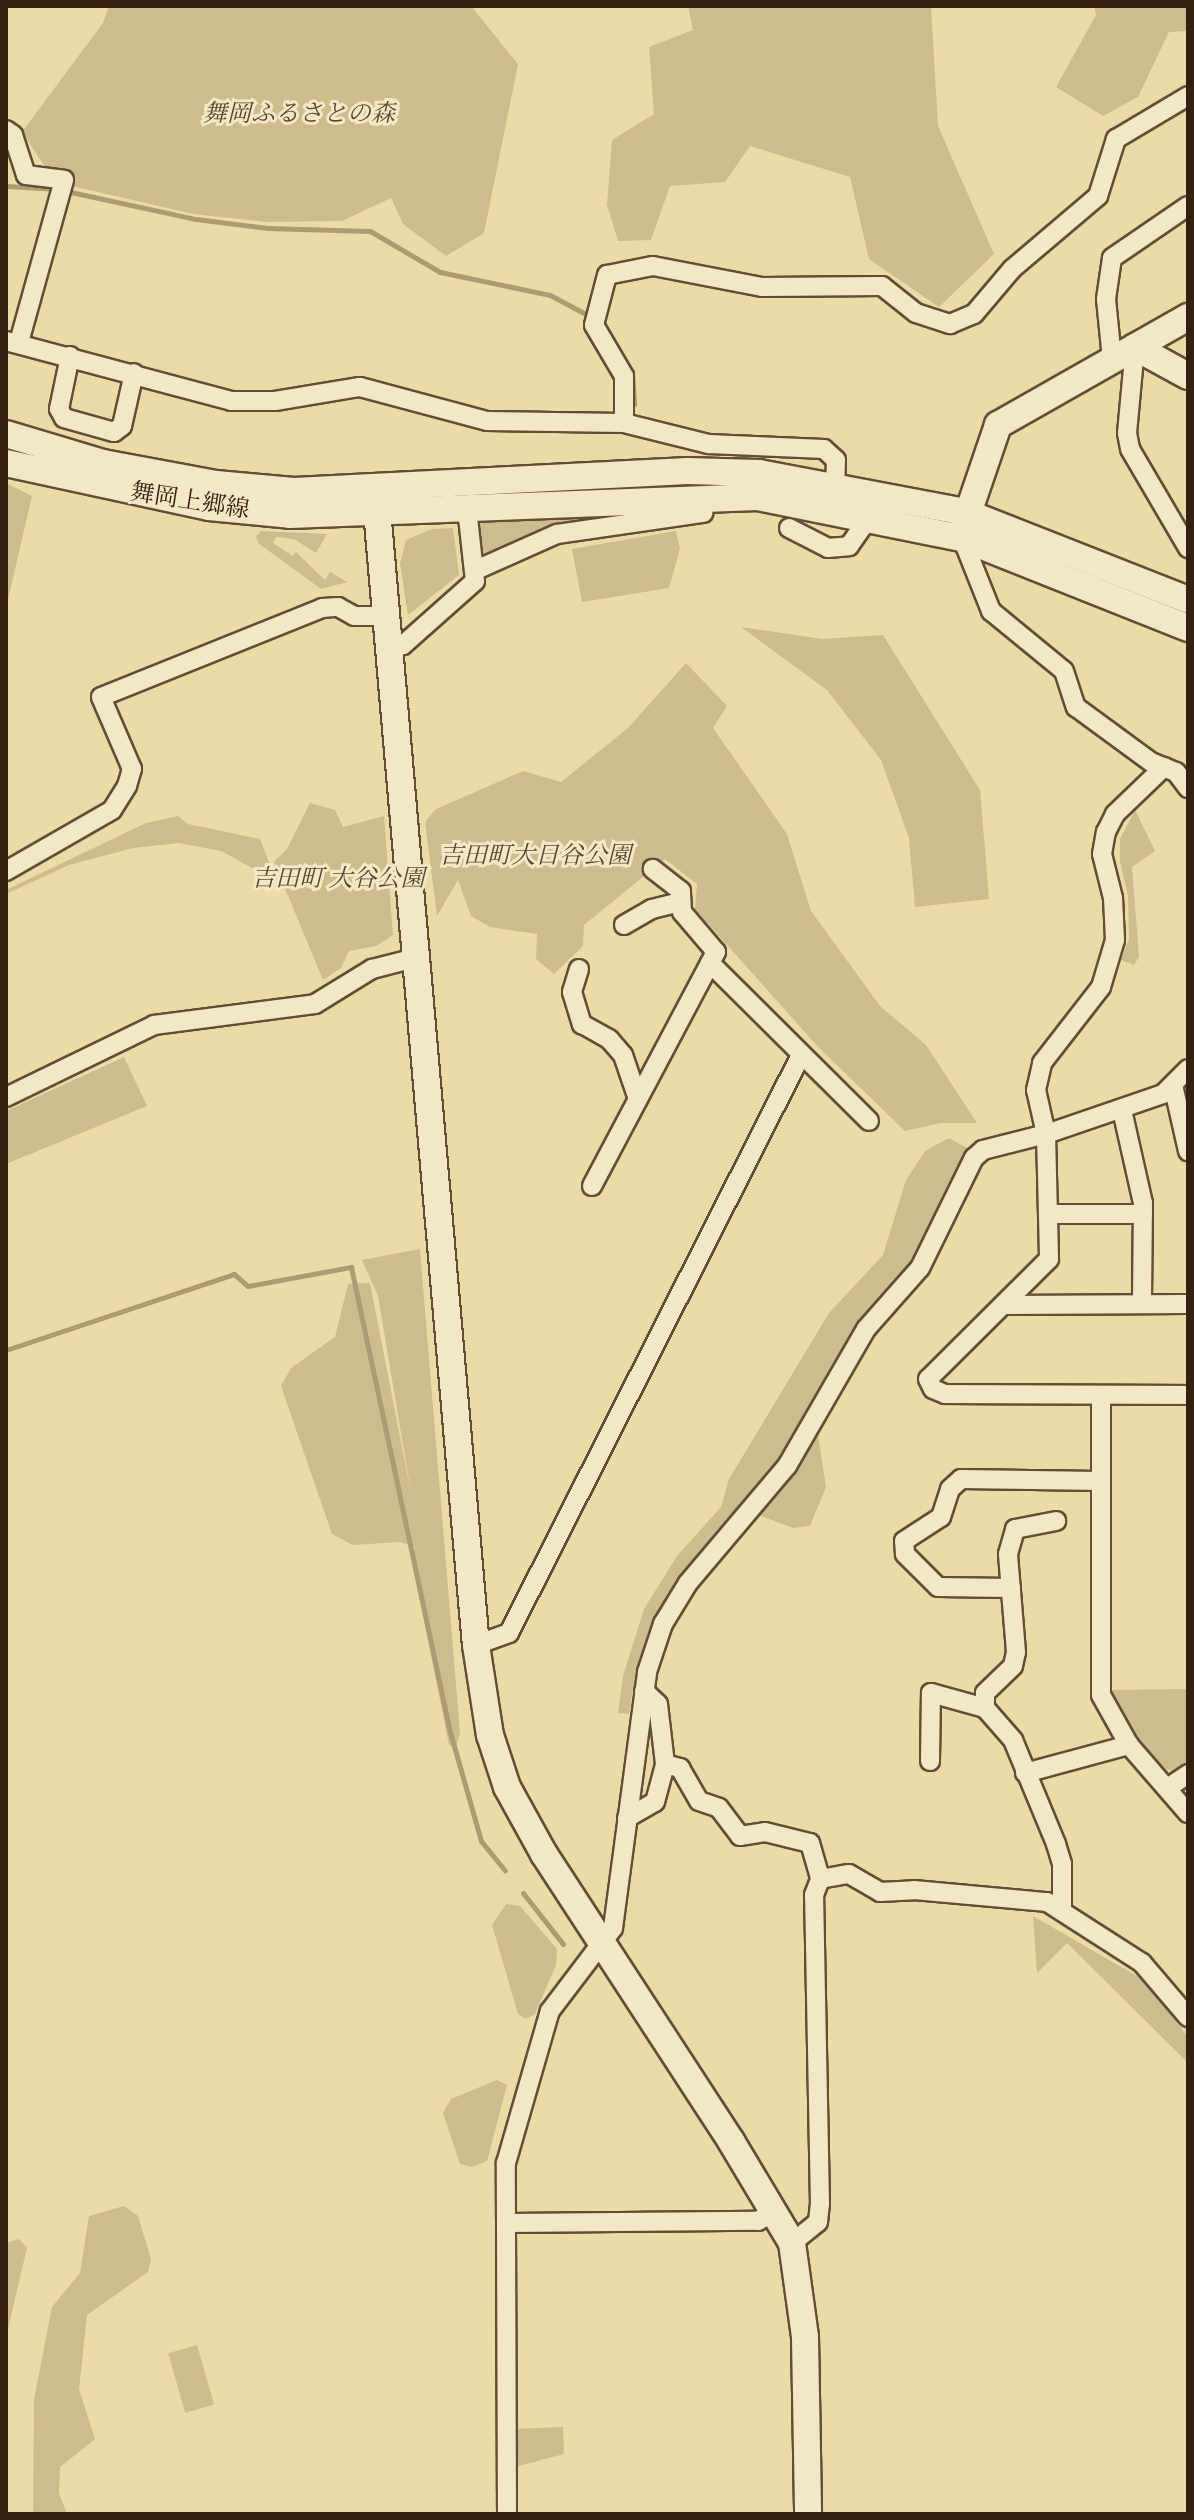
<!DOCTYPE html>
<meta charset="utf-8">
<style>
body{margin:0}
#map{position:relative;width:1194px;height:2520px;overflow:hidden;background:#eddba7;font-family:"IM FELL Great Primer","Noto Serif JP",serif}
div>[style]{position:absolute}
[style*='--x']{left:calc(var(--x)*1px);top:calc(var(--y)*1px);width:calc(var(--w)*1px);rotate:calc(var(--a)*1deg)}
.green>*{inset:0;background:#cebb8e;transform-origin:0 0}
.stream>*{height:5px;margin:-2.5px;padding:0 2.5px;transform-origin:2.5px;border-radius:2.5px;background:#ae9b74}
.roads{filter:drop-shadow(2px 0 #624e36) drop-shadow(-2px 0 #624e36) drop-shadow(0 2px #624e36) drop-shadow(0 -2px #624e36)}
.street>*{height:18px;margin:-9px;padding:0 9px;transform-origin:9px;border-radius:9px;background:#f3e8c6}
.secondary>*{height:26px;margin:-13px;padding:0 13px;transform-origin:13px;border-radius:13px;background:#f3e8c6}
span{translate:-50% -50%;white-space:nowrap;text-align:center;line-height:1.15;-webkit-text-stroke:6px #f3e8c6;paint-order:stroke}
.park-label{font-size:24px;color:#5a4630;font-style:italic}
.street-label{font-size:24px;color:#341f11}
.frame{position:absolute;inset:0;border:8px solid #341f11;pointer-events:none}
</style>
<div id="map">
<div class="green">
<i style="clip-path:polygon(109px 6px,471px 6px,518px 64px,484px 233px,446px 256px,403px 224px,391px 198px,342px 221px,267px 222px,193px 214px,55px 182px,22px 132px,103px 23px)"></i>
<i style="clip-path:polygon(688px 6px,931px 6px,938px 126px,994px 254px,939px 307px,869px 259px,850px 177px,750px 146px,725px 182px,670px 186px,651px 240px,618px 241px,607px 205px,612px 140px,654px 114px,649px 47px,693px 30px)"></i>
<i style="clip-path:polygon(1094px 6px,1188px 6px,1188px 31px,1169px 32px,1138px 97px,1103px 116px,1056px 87px,1096px 15px)"></i>
<i style="clip-path:polygon(6px 483px,32px 496px,6px 608px)"></i>
<i style="clip-path:polygon(650px 510px,537px 532px,486px 559px,478px 553px,480px 520px)"></i>
<i style="clip-path:polygon(453px 528px,459px 575px,408px 615px,400px 563px,406px 540px,432px 529px)"></i>
<i style="clip-path:polygon(261px 531px,327px 534px,316px 553px,294px 539px,276px 537px,273px 543px,293px 556px,296px 552px,325px 580px,330px 572px,347px 582px,321px 589px,258px 543px,256px 536px)"></i>
<i style="clip-path:polygon(676px 531px,680px 549px,669px 588px,582px 602px,572px 549px)"></i>
<i style="clip-path:polygon(741px 627px,822px 639px,883px 635px,980px 790px,989px 899px,915px 907px,909px 838px,881px 760px,827px 690px)"></i>
<i style="clip-path:polygon(686px 663px,727px 706px,713px 728px,787px 834px,811px 911px,880px 1006px,926px 1045px,977px 1123px,941px 1123px,905px 1131px,819px 1048px,695px 909px,697px 884px,665px 859px,584px 925px,583px 946px,554px 974px,536px 959px,537px 934px,490px 927px,471px 916px,458px 880px,437px 916px,425px 822px,436px 809px,523px 771px,561px 782px,628px 728px)"></i>
<i style="clip-path:polygon(310px 803px,335px 810px,343px 827px,384px 816px,393px 935px,376px 946px,349px 951px,341px 968px,323px 980px,274px 862px,287px 849px)"></i>
<i style="clip-path:polygon(1135px 810px,1155px 851px,1132px 867px,1139px 957px,1134px 965px,1121px 960px,1129px 939px,1128px 896px,1120px 861px,1120px 839px)"></i>
<i style="clip-path:polygon(178px 816px,188px 824px,260px 839px,276px 881px,221px 851px,179px 843px,133px 848px,69px 865px,6px 894px,6px 890px,146px 823px)"></i>
<i style="clip-path:polygon(124px 1057px,147px 1106px,6px 1164px,6px 1111px)"></i>
<i style="clip-path:polygon(949px 1138px,967px 1148px,964px 1158px,914px 1258px,859px 1323px,813px 1402px,826px 1487px,810px 1526px,793px 1528px,743px 1509px,652px 1633px,634px 1682px,629px 1714px,618px 1713px,623px 1676px,644px 1609px,677px 1556px,721px 1507px,729px 1479px,829px 1313px,883px 1255px,906px 1180px,925px 1151px)"></i>
<i style="clip-path:polygon(420px 1249px,460px 1733px,455px 1749px,449px 1745px,412px 1560px,415px 1547px,400px 1542px,353px 1545px,332px 1534px,281px 1386px,291px 1368px,335px 1337px,348px 1284px,370px 1283px,411px 1493px,378px 1296px,362px 1260px)"></i>
<i style="clip-path:polygon(1188px 1689px,1188px 1765px,1178px 1772px,1167px 1770px,1135px 1738px,1110px 1690px)"></i>
<i style="clip-path:polygon(506px 1904px,520px 1906px,557px 1949px,556px 1965px,535px 2014px,526px 2019px,518px 2014px,492px 1925px)"></i>
<i style="clip-path:polygon(1033px 1916px,1142px 1979px,1188px 2037px,1188px 2063px,1067px 1943px,1037px 1973px)"></i>
<i style="clip-path:polygon(497px 2080px,507px 2085px,487px 2161px,472px 2167px,460px 2164px,443px 2113px,451px 2099px)"></i>
<i style="clip-path:polygon(124px 2206px,138px 2216px,151px 2259px,148px 2272px,87px 2315px,79px 2389px,95px 2439px,60px 2467px,59px 2493px,67px 2514px,33px 2514px,34px 2399px,52px 2307px,80px 2273px,89px 2216px)"></i>
<i style="clip-path:polygon(19px 2239px,27px 2248px,6px 2337px,6px 2243px)"></i>
<i style="left:197px;top:2345px;width:62px;height:30px;rotate:74deg"></i>
<i style="clip-path:polygon(563px 2427px,564px 2454px,515px 2467px,514px 2429px)"></i>
</div>
<div class="stream">
<i style="--x:6;--y:186;--w:51;--a:3.4"></i>
<i style="--x:66;--y:191;--w:133;--a:12.2"></i>
<i style="--x:196;--y:219;--w:72;--a:7.2"></i>
<i style="--x:267;--y:228;--w:103;--a:1.7"></i>
<i style="--x:370;--y:231;--w:81;--a:30.4"></i>
<i style="--x:440;--y:272;--w:112;--a:11.8"></i>
<i style="--x:550;--y:295;--w:49;--a:28.1"></i>
<i style="--x:601;--y:323;--w:58;--a:57.7"></i>
<i style="--x:632;--y:372;--w:32;--a:86"></i>
<i style="--x:6;--y:1350;--w:240;--a:-18.4"></i>
<i style="--x:234;--y:1274;--w:18;--a:41"></i>
<i style="--x:248;--y:1286;--w:105;--a:-10.5"></i>
<i style="--x:351;--y:1267;--w:468;--a:78"></i>
<i style="--x:448;--y:1725;--w:121;--a:74.1"></i>
<i style="--x:481;--y:1841;--w:38;--a:51"></i>
<i style="--x:523;--y:1893;--w:65;--a:51.9"></i>
</div>
<div class="roads">
<div class="street">
<i style="--x:6;--y:130;--w:9;--a:36"></i>
<i style="--x:13;--y:135;--w:42;--a:72"></i>
<i style="--x:26;--y:175;--w:38;--a:7"></i>
<i style="--x:64;--y:180;--w:168;--a:105.5"></i>
<i style="--x:6;--y:341;--w:233;--a:14.9"></i>
<i style="--x:231;--y:401;--w:44;--a:0"></i>
<i style="--x:275;--y:401;--w:86;--a:-9.4"></i>
<i style="--x:360;--y:387;--w:131;--a:15"></i>
<i style="--x:487;--y:421;--w:137;--a:0.8"></i>
<i style="--x:624;--y:423;--w:88;--a:13.9"></i>
<i style="--x:709;--y:444;--w:115;--a:2.5"></i>
<i style="--x:824;--y:449;--w:16;--a:43"></i>
<i style="--x:836;--y:460;--w:25;--a:92"></i>
<i style="--x:1135;--y:347;--w:86;--a:95.3"></i>
<i style="--x:1127;--y:433;--w:16;--a:79"></i>
<i style="--x:1130;--y:449;--w:115;--a:59.6"></i>
<i style="--x:70;--y:356;--w:54;--a:101.7"></i>
<i style="--x:59;--y:409;--w:10;--a:61"></i>
<i style="--x:64;--y:418;--w:52;--a:15.6"></i>
<i style="--x:114;--y:432;--w:10;--a:-37"></i>
<i style="--x:122;--y:426;--w:54;--a:-77.2"></i>
<i style="--x:1112;--y:359;--w:60;--a:-95.7"></i>
<i style="--x:1106;--y:299;--w:41;--a:-81.7"></i>
<i style="--x:1112;--y:258;--w:92;--a:-34.4"></i>
<i style="--x:624;--y:423;--w:47;--a:-90"></i>
<i style="--x:624;--y:376;--w:59;--a:-120.5"></i>
<i style="--x:594;--y:325;--w:52;--a:-75.4"></i>
<i style="--x:607;--y:275;--w:47;--a:-11.1"></i>
<i style="--x:653;--y:266;--w:111;--a:10.9"></i>
<i style="--x:762;--y:287;--w:120;--a:-0.5"></i>
<i style="--x:882;--y:286;--w:43;--a:38.5"></i>
<i style="--x:916;--y:313;--w:36;--a:18"></i>
<i style="--x:950;--y:324;--w:26;--a:-23"></i>
<i style="--x:974;--y:314;--w:59;--a:-49.8"></i>
<i style="--x:1012;--y:269;--w:113;--a:-40.3"></i>
<i style="--x:1098;--y:196;--w:60;--a:-72.5"></i>
<i style="--x:1116;--y:139;--w:84;--a:-30.8"></i>
<i style="--x:789;--y:528;--w:44;--a:27.1"></i>
<i style="--x:828;--y:548;--w:21;--a:-5"></i>
<i style="--x:849;--y:546;--w:35;--a:-55"></i>
<i style="--x:962;--y:538;--w:79;--a:68.3"></i>
<i style="--x:991;--y:611;--w:94;--a:39.4"></i>
<i style="--x:1064;--y:671;--w:38;--a:72"></i>
<i style="--x:1076;--y:707;--w:93;--a:36.3"></i>
<i style="--x:1151;--y:762;--w:27;--a:22"></i>
<i style="--x:1176;--y:772;--w:20;--a:53"></i>
<i style="--x:476;--y:570;--w:89;--a:-24"></i>
<i style="--x:557;--y:534;--w:148;--a:-8.2"></i>
<i style="--x:388;--y:648;--w:15;--a:-11"></i>
<i style="--x:403;--y:645;--w:96;--a:-41.6"></i>
<i style="--x:475;--y:581;--w:73;--a:-96.3"></i>
<i style="--x:6;--y:871;--w:122;--a:-29.9"></i>
<i style="--x:112;--y:810;--w:28;--a:-58"></i>
<i style="--x:127;--y:786;--w:18;--a:-74"></i>
<i style="--x:132;--y:769;--w:78;--a:-113.3"></i>
<i style="--x:101;--y:697;--w:238;--a:-21.9"></i>
<i style="--x:322;--y:608;--w:16;--a:-4"></i>
<i style="--x:338;--y:607;--w:18;--a:29"></i>
<i style="--x:354;--y:616;--w:30;--a:0"></i>
<i style="--x:624;--y:925;--w:32;--a:-30"></i>
<i style="--x:652;--y:909;--w:30;--a:-14"></i>
<i style="--x:710;--y:963;--w:224;--a:44.8"></i>
<i style="--x:579;--y:969;--w:24;--a:107"></i>
<i style="--x:572;--y:992;--w:34;--a:73"></i>
<i style="--x:582;--y:1024;--w:31;--a:29"></i>
<i style="--x:609;--y:1039;--w:21;--a:49"></i>
<i style="--x:623;--y:1055;--w:46;--a:71.2"></i>
<i style="--x:1188;--y:1069;--w:35;--a:135"></i>
<i style="--x:1163;--y:1094;--w:124;--a:161.1"></i>
<i style="--x:1046;--y:1134;--w:125;--a:88.6"></i>
<i style="--x:1049;--y:1259;--w:170;--a:135.2"></i>
<i style="--x:928;--y:1379;--w:11;--a:63"></i>
<i style="--x:933;--y:1389;--w:13;--a:23"></i>
<i style="--x:945;--y:1394;--w:243;--a:0.2"></i>
<i style="--x:1173;--y:1085;--w:68;--a:77.2"></i>
<i style="--x:6;--y:1097;--w:165;--a:-25.9"></i>
<i style="--x:154;--y:1025;--w:162;--a:-7.4"></i>
<i style="--x:315;--y:1004;--w:67;--a:-31.6"></i>
<i style="--x:372;--y:969;--w:44;--a:-14.3"></i>
<i style="--x:1122;--y:1110;--w:95;--a:77.3"></i>
<i style="--x:1143;--y:1203;--w:100;--a:90.6"></i>
<i style="--x:592;--y:1186;--w:265;--a:-62.1"></i>
<i style="--x:716;--y:952;--w:52;--a:-130.4"></i>
<i style="--x:682;--y:912;--w:21;--a:-93"></i>
<i style="--x:681;--y:891;--w:36;--a:-142"></i>
<i style="--x:1048;--y:1214;--w:95;--a:0"></i>
<i style="--x:1006;--y:1305;--w:182;--a:-0.3"></i>
<i style="--x:1101;--y:1396;--w:299;--a:90"></i>
<i style="--x:1101;--y:1695;--w:57;--a:60.8"></i>
<i style="--x:1129;--y:1745;--w:90;--a:49.1"></i>
<i style="--x:1011;--y:1588;--w:73;--a:-179.2"></i>
<i style="--x:938;--y:1587;--w:47;--a:-135"></i>
<i style="--x:905;--y:1554;--w:13;--a:-94"></i>
<i style="--x:904;--y:1541;--w:44;--a:-33"></i>
<i style="--x:941;--y:1517;--w:29;--a:-72"></i>
<i style="--x:950;--y:1489;--w:15;--a:-42"></i>
<i style="--x:961;--y:1479;--w:140;--a:0.8"></i>
<i style="--x:476;--y:1645;--w:35;--a:-20"></i>
<i style="--x:509;--y:1633;--w:645;--a:-63.2"></i>
<i style="--x:985;--y:1708;--w:15;--a:-90"></i>
<i style="--x:985;--y:1693;--w:39;--a:-44"></i>
<i style="--x:1013;--y:1666;--w:14;--a:-78"></i>
<i style="--x:1016;--y:1652;--w:98;--a:-94.7"></i>
<i style="--x:1008;--y:1554;--w:26;--a:-74"></i>
<i style="--x:1015;--y:1529;--w:42;--a:-11"></i>
<i style="--x:930;--y:1761;--w:68;--a:-89.2"></i>
<i style="--x:931;--y:1693;--w:56;--a:15.5"></i>
<i style="--x:985;--y:1708;--w:43;--a:48.8"></i>
<i style="--x:1013;--y:1740;--w:113;--a:67.5"></i>
<i style="--x:1056;--y:1844;--w:21;--a:73"></i>
<i style="--x:1062;--y:1864;--w:43;--a:90"></i>
<i style="--x:665;--y:1764;--w:16;--a:15"></i>
<i style="--x:680;--y:1768;--w:38;--a:60"></i>
<i style="--x:699;--y:1801;--w:21;--a:19"></i>
<i style="--x:719;--y:1808;--w:35;--a:53"></i>
<i style="--x:740;--y:1836;--w:25;--a:-9"></i>
<i style="--x:765;--y:1832;--w:46;--a:13.7"></i>
<i style="--x:810;--y:1843;--w:37;--a:74"></i>
<i style="--x:1025;--y:1773;--w:108;--a:-15.1"></i>
<i style="--x:1169;--y:1787;--w:23;--a:-34"></i>
<i style="--x:627;--y:1818;--w:32;--a:-30"></i>
<i style="--x:655;--y:1802;--w:39;--a:-75"></i>
<i style="--x:665;--y:1764;--w:60;--a:-96.7"></i>
<i style="--x:658;--y:1704;--w:19;--a:-137"></i>
<i style="--x:507;--y:2223;--w:251;--a:-0.5"></i>
<i style="--x:758;--y:2221;--w:19;--a:-32"></i>
<i style="--x:792;--y:2243;--w:33;--a:-39"></i>
<i style="--x:818;--y:2222;--w:18;--a:-84"></i>
<i style="--x:820;--y:2204;--w:309;--a:-91.1"></i>
<i style="--x:814;--y:1895;--w:17;--a:-69"></i>
<i style="--x:820;--y:1879;--w:29;--a:-10"></i>
<i style="--x:849;--y:1874;--w:36;--a:30"></i>
<i style="--x:880;--y:1892;--w:34;--a:-3"></i>
<i style="--x:914;--y:1890;--w:134;--a:5.2"></i>
<i style="--x:1047;--y:1902;--w:113;--a:32.7"></i>
<i style="--x:1142;--y:1963;--w:71;--a:49.6"></i>
<i style="--x:507;--y:2514;--w:351;--a:-90.2"></i>
<i style="--x:506;--y:2163;--w:158;--a:-73.9"></i>
<i style="--x:550;--y:2011;--w:104;--a:-52.8"></i>
<i style="--x:613;--y:1928;--w:258;--a:-82.4"></i>
<i style="--x:647;--y:1672;--w:51;--a:-71.6"></i>
<i style="--x:663;--y:1624;--w:48;--a:-58.6"></i>
<i style="--x:688;--y:1583;--w:153;--a:-49.8"></i>
<i style="--x:787;--y:1466;--w:158;--a:-60"></i>
<i style="--x:866;--y:1329;--w:81;--a:-48.5"></i>
<i style="--x:920;--y:1268;--w:123;--a:-63.9"></i>
<i style="--x:974;--y:1158;--w:12;--a:-42"></i>
<i style="--x:983;--y:1150;--w:65;--a:-14.3"></i>
<i style="--x:1046;--y:1134;--w:45;--a:-102.8"></i>
<i style="--x:1036;--y:1090;--w:28;--a:-77"></i>
<i style="--x:1042;--y:1063;--w:96;--a:-52.2"></i>
<i style="--x:1101;--y:987;--w:49;--a:-73.4"></i>
<i style="--x:1115;--y:940;--w:42;--a:-92.7"></i>
<i style="--x:1113;--y:898;--w:45;--a:-104"></i>
<i style="--x:1102;--y:854;--w:22;--a:-80"></i>
<i style="--x:1106;--y:832;--w:20;--a:-63"></i>
<i style="--x:1115;--y:814;--w:68;--a:-43.8"></i>
</div>
<div class="secondary">
<i style="--x:1135;--y:347;--w:60;--a:28.7"></i>
<i style="--x:6;--y:434;--w:101;--a:16.6"></i>
<i style="--x:103;--y:463;--w:115;--a:10.5"></i>
<i style="--x:216;--y:484;--w:78;--a:5.1"></i>
<i style="--x:294;--y:491;--w:394;--a:-2.9"></i>
<i style="--x:687;--y:471;--w:72;--a:1.6"></i>
<i style="--x:759;--y:473;--w:210;--a:10.7"></i>
<i style="--x:965;--y:512;--w:240;--a:21.5"></i>
<i style="--x:6;--y:463;--w:208;--a:12.2"></i>
<i style="--x:209;--y:507;--w:81;--a:5.6"></i>
<i style="--x:290;--y:515;--w:468;--a:-2.2"></i>
<i style="--x:758;--y:497;--w:208;--a:11.4"></i>
<i style="--x:962;--y:538;--w:243;--a:21.7"></i>
<i style="--x:375;--y:487;--w:1162;--a:85.02"></i>
<i style="--x:476;--y:1645;--w:91;--a:81.2"></i>
<i style="--x:490;--y:1735;--w:55;--a:71.9"></i>
<i style="--x:507;--y:1787;--w:77;--a:61.1"></i>
<i style="--x:544;--y:1854;--w:343;--a:56.9"></i>
<i style="--x:731;--y:2141;--w:119;--a:59.1"></i>
<i style="--x:792;--y:2243;--w:95;--a:82.1"></i>
<i style="--x:805;--y:2337;--w:177;--a:89"></i>
<i style="--x:963;--y:528;--w:109;--a:-71.2"></i>
<i style="--x:998;--y:425;--w:219;--a:-29.6"></i>
</div>
</div>
<div class="park-label">
<span style="left:299px;top:114px">舞岡ふるさとの森</span>
<span style="left:535px;top:856px">吉田町大日谷公園</span>
<span style="left:338px;top:879px">吉田町 大谷公園</span>
</div>
<div class="street-label">
<span style="left:190px;top:501px;rotate:9deg">舞岡上郷線</span>
</div>
<div class="frame"></div>
</div>
